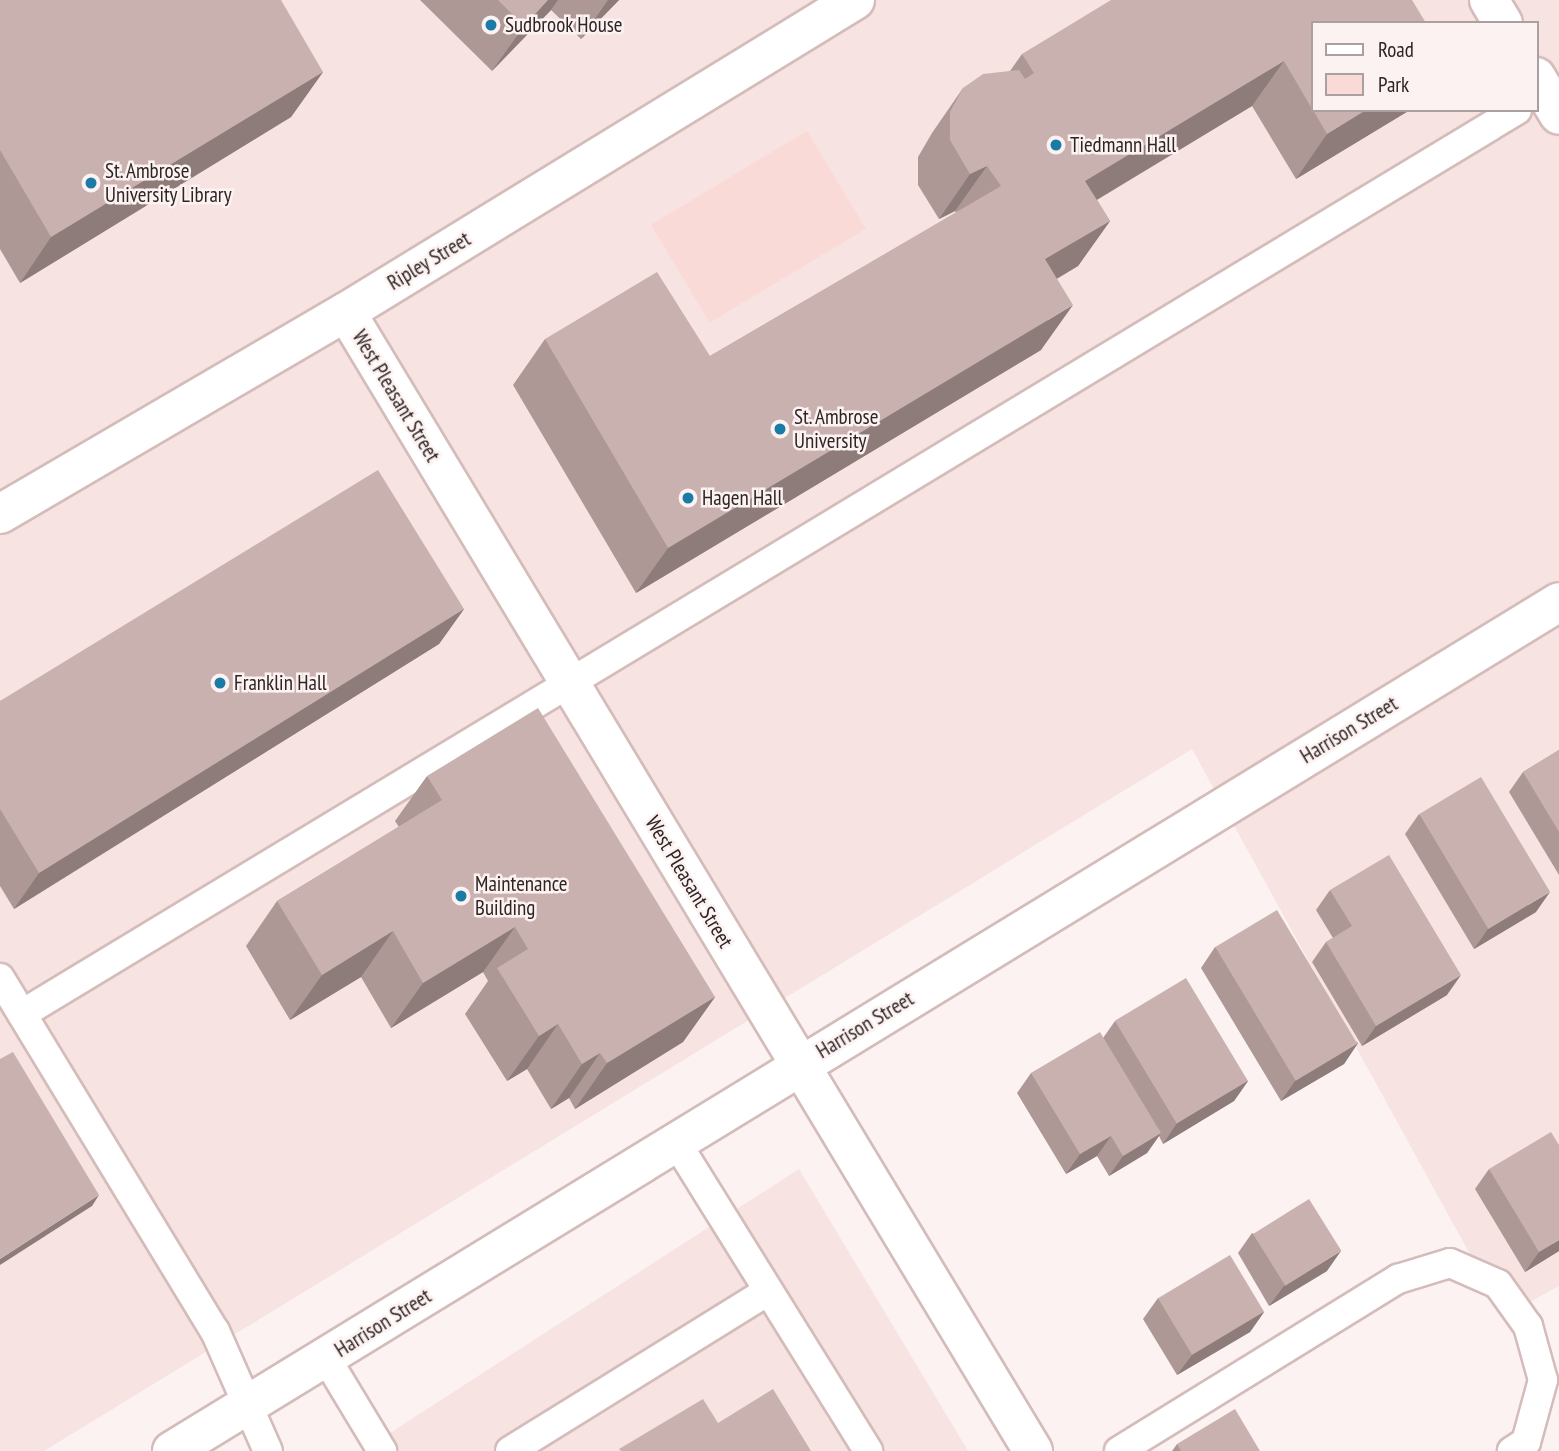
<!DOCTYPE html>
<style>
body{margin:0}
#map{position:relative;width:1559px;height:1451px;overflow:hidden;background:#fcf2f1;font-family:"PT Sans Narrow",sans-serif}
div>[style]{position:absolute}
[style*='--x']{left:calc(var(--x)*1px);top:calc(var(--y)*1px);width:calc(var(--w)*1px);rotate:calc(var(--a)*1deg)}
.built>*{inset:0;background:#f7e3e1}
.green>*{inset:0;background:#f9dad7;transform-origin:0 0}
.roads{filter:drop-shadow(2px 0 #d4bcba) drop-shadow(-2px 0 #d4bcba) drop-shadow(0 2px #d4bcba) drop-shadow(0 -2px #d4bcba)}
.service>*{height:28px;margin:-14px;padding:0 14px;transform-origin:14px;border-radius:14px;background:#fff}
.pedestrian>*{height:38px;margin:-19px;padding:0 19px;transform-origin:19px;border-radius:19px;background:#fff}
.minor>*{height:38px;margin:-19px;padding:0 19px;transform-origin:19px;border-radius:19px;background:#fff}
.trunk>*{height:38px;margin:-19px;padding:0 19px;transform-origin:19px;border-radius:19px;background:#fff}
.wall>*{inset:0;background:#ad9896}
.shaded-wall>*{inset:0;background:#8d7c7a}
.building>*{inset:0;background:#c9b1af;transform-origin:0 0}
.dots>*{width:19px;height:19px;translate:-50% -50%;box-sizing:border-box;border:4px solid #fcf2f1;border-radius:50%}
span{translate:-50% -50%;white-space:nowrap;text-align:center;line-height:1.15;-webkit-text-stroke:5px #fcf2f1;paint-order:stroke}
.poi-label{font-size:21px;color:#2d2524}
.left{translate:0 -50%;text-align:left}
.street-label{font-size:21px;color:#2d2524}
.legend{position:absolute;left:1311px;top:21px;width:228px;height:91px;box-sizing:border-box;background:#fcf2f1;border:2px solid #a9a09f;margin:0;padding:9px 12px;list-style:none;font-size:21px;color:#2d2524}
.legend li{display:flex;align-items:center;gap:14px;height:35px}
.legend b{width:35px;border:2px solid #a9a09f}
</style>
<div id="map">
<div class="built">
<i style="clip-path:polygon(evenodd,0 0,1559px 0,1559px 1286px,1504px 1316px,1192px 749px,44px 1451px,0 1451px,0 0,1312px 23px,1536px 23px,1536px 110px,1312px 110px,1312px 23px)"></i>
<i style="clip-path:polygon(799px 1169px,968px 1451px,362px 1451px)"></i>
</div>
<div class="green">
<i style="left:807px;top:131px;width:114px;height:182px;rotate:59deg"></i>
</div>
<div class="roads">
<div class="service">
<i style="--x:0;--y:978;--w:413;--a:58.7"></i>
<i style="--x:215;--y:1331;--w:131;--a:66.2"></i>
<i style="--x:22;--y:1014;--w:1747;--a:-31.16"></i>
<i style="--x:676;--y:1142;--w:364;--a:58.1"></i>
<i style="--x:326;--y:1358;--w:109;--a:58.9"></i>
<i style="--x:510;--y:1451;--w:301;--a:-31.8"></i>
<i style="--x:1119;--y:1451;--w:328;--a:-31.7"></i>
<i style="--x:1398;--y:1279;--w:54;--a:-17.1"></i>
<i style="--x:1450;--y:1263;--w:52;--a:23.6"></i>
<i style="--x:1498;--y:1284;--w:52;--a:54.5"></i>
<i style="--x:1528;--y:1326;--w:56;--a:74.5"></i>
<i style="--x:1543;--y:1380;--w:64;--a:105.3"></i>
<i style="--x:1526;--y:1442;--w:17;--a:147"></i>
</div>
<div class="pedestrian">
<i style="--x:0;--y:514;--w:401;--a:-30.3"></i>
<i style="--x:346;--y:312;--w:597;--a:-31.51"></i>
</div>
<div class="minor">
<i style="--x:1489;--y:0;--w:27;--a:59"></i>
<i style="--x:1536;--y:77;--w:44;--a:58.8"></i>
<i style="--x:346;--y:312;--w:1330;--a:58.9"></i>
</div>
<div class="trunk">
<i style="--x:172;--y:1451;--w:1626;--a:-31.47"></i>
</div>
</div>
<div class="wall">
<i style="clip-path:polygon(0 0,323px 72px,291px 117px,20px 283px,0 249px)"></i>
<i style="clip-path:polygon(420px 0,619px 0,581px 39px,551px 10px,492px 71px)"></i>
<i style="clip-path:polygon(1312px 23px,1312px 110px,1410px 110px,1296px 179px,1252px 106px,1097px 200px,1110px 221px,1078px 266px,1057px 279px,1041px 350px,636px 593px,513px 385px,545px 339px,710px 356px,956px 213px,955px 211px,939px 219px,918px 185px,918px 157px,932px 133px,963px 88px,1010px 71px,1022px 54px)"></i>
<i style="clip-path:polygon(464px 609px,439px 644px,14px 909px,0 886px,0 701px)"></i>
<i style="clip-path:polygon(1559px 750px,1559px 875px,1509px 792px,1523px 772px)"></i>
<i style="clip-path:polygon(427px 776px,715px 997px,683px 1042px,575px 1109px,569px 1098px,551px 1109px,527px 1069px,507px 1081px,465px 1014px,488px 981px,483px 972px,391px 1028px,361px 977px,290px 1020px,246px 946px,277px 901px,399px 827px,395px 821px)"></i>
<i style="clip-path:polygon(1419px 814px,1536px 912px,1474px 949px,1405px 834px)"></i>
<i style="clip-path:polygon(1330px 890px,1447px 995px,1362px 1046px,1312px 962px,1326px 942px,1333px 938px,1316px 910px)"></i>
<i style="clip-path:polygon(1215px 947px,1358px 1043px,1344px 1064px,1281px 1101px,1201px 968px)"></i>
<i style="clip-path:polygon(1115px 1021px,1248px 1081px,1234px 1101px,1163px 1144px,1159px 1136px,1147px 1153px,1109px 1176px,1097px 1156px,1066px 1174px,1017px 1093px,1031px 1073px,1103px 1038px)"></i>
<i style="clip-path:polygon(1489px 1169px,1559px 1251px,1525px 1272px,1475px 1189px)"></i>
<i style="clip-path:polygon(1252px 1233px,1327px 1271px,1269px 1306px,1238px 1253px)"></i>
<i style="clip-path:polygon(1158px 1298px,1264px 1312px,1250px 1332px,1177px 1375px,1143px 1319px)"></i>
<i style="clip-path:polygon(1177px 1444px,1260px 1451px,1172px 1451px)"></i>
</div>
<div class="shaded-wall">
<i style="clip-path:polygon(548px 0,558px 0,551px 10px,492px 71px,524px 26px)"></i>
<i style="clip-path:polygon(608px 0,619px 0,581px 39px)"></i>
<i style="clip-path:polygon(1284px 61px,1252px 106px,1053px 226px,1085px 181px)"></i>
<i style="clip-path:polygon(323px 72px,291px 117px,20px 283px,51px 237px)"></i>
<i style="clip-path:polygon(1366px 110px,1410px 110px,1296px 179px,1327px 134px)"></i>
<i style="clip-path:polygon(987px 166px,955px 211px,939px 219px,970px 174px)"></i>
<i style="clip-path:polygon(1110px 221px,1078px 266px,1013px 304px,1045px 259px)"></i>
<i style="clip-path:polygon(1073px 305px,1041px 350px,636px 593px,668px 548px)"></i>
<i style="clip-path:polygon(464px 609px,439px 644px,14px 909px,39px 873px)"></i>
<i style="clip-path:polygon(1550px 892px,1536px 912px,1474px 949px,1488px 929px)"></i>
<i style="clip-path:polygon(515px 927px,483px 972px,391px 1028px,423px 983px)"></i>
<i style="clip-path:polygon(393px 931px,361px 977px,290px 1020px,322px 975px)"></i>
<i style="clip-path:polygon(1461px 975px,1447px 995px,1362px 1046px,1376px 1026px)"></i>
<i style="clip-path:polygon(715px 997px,683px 1042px,575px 1109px,607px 1063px)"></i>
<i style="clip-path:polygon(558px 1024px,527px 1069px,507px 1081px,539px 1036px)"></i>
<i style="clip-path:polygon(1358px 1043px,1344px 1064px,1281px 1101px,1295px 1081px)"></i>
<i style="clip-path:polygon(600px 1053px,569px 1098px,551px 1109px,582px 1064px)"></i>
<i style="clip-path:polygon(1248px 1081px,1234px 1101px,1163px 1144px,1177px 1123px)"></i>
<i style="clip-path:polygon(1161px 1133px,1147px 1153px,1109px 1176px,1123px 1156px)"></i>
<i style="clip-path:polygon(1111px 1136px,1097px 1156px,1066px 1174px,1080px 1154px)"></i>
<i style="clip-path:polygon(99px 1195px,92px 1206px,0 1265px,0 1259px)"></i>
<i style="clip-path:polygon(1559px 1240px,1559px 1251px,1525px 1272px,1539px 1252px)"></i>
<i style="clip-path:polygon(1341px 1251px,1327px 1271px,1269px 1306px,1284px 1286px)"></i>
<i style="clip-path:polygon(1264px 1312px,1250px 1332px,1177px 1375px,1192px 1355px)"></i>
</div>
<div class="building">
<i style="clip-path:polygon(0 0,281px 0,323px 72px,51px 237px,0 150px)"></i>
<i style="clip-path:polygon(498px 0,548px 0,524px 26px)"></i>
<i style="clip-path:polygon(1111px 0,1412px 0,1426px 23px,1312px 23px,1312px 109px,1284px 61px,1085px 181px,1110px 221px,1045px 259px,1073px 305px,668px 548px,545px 339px,657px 272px,710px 356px,1001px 186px,987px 166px,970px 174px,950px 140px,950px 112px,963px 88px,983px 74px,1019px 70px,1025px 79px,1034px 73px,1022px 54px)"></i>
<i style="clip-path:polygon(1313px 110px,1366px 110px,1327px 134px)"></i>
<i style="clip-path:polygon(378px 470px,464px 609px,39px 873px,0 809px,0 701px)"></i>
<i style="clip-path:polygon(538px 708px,715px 997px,607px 1063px,600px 1053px,582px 1064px,558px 1024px,539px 1036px,497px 968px,528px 949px,515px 927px,423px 983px,393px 931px,322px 975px,277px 901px,442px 800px,427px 776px)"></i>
<i style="clip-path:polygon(1559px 750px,1559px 832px,1523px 772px)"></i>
<i style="left:1481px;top:777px;width:134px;height:72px;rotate:59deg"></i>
<i style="clip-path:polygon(1389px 855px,1461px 975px,1376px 1026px,1326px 942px,1352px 926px,1330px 890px)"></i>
<i style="left:1277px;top:910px;width:156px;height:72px;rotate:59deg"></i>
<i style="left:1186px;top:978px;width:120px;height:83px;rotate:59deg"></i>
<i style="clip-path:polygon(1100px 1032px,1161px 1133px,1123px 1156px,1111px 1136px,1080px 1154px,1031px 1073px)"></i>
<i style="clip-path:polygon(13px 1052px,99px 1195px,0 1259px,0 1059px)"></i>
<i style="clip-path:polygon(1551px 1132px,1559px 1145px,1559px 1240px,1539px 1252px,1489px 1169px)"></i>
<i style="left:1309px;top:1199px;width:61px;height:66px;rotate:58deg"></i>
<i style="left:1230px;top:1255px;width:66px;height:84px;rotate:59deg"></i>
<i style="clip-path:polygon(773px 1389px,811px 1451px,621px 1451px,619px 1449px,703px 1399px,718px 1423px)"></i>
<i style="clip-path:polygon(1235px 1409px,1260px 1451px,1181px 1451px,1177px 1444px)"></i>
</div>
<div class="dots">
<i style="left:491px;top:25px;background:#1a7ba7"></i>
<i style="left:1056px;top:145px;background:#1a7ba7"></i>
<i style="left:91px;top:183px;background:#1a7ba7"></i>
<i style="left:780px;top:429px;background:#1a7ba7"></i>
<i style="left:688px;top:498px;background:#1a7ba7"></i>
<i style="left:220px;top:683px;background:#1a7ba7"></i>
<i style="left:461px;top:896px;background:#1a7ba7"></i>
</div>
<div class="poi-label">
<span class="left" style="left:505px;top:25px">Sudbrook House</span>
<span class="left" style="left:1070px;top:145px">Tiedmann Hall</span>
<span class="left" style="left:105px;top:183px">St. Ambrose<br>University Library</span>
<span class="left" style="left:794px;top:429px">St. Ambrose<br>University</span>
<span class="left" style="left:702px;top:498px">Hagen Hall</span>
<span class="left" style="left:234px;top:683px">Franklin Hall</span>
<span class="left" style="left:475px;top:896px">Maintenance<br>Building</span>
</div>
<div class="street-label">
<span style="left:429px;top:261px;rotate:-31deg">Ripley Street</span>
<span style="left:396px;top:396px;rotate:59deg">West Pleasant Street</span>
<span style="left:1349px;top:730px;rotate:-31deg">Harrison Street</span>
<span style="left:689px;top:882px;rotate:59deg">West Pleasant Street</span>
<span style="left:865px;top:1025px;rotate:-31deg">Harrison Street</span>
<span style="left:383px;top:1323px;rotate:-32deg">Harrison Street</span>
</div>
<ul class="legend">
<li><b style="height:9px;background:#fff"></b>Road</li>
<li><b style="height:19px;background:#f9dad7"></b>Park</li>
</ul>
</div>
